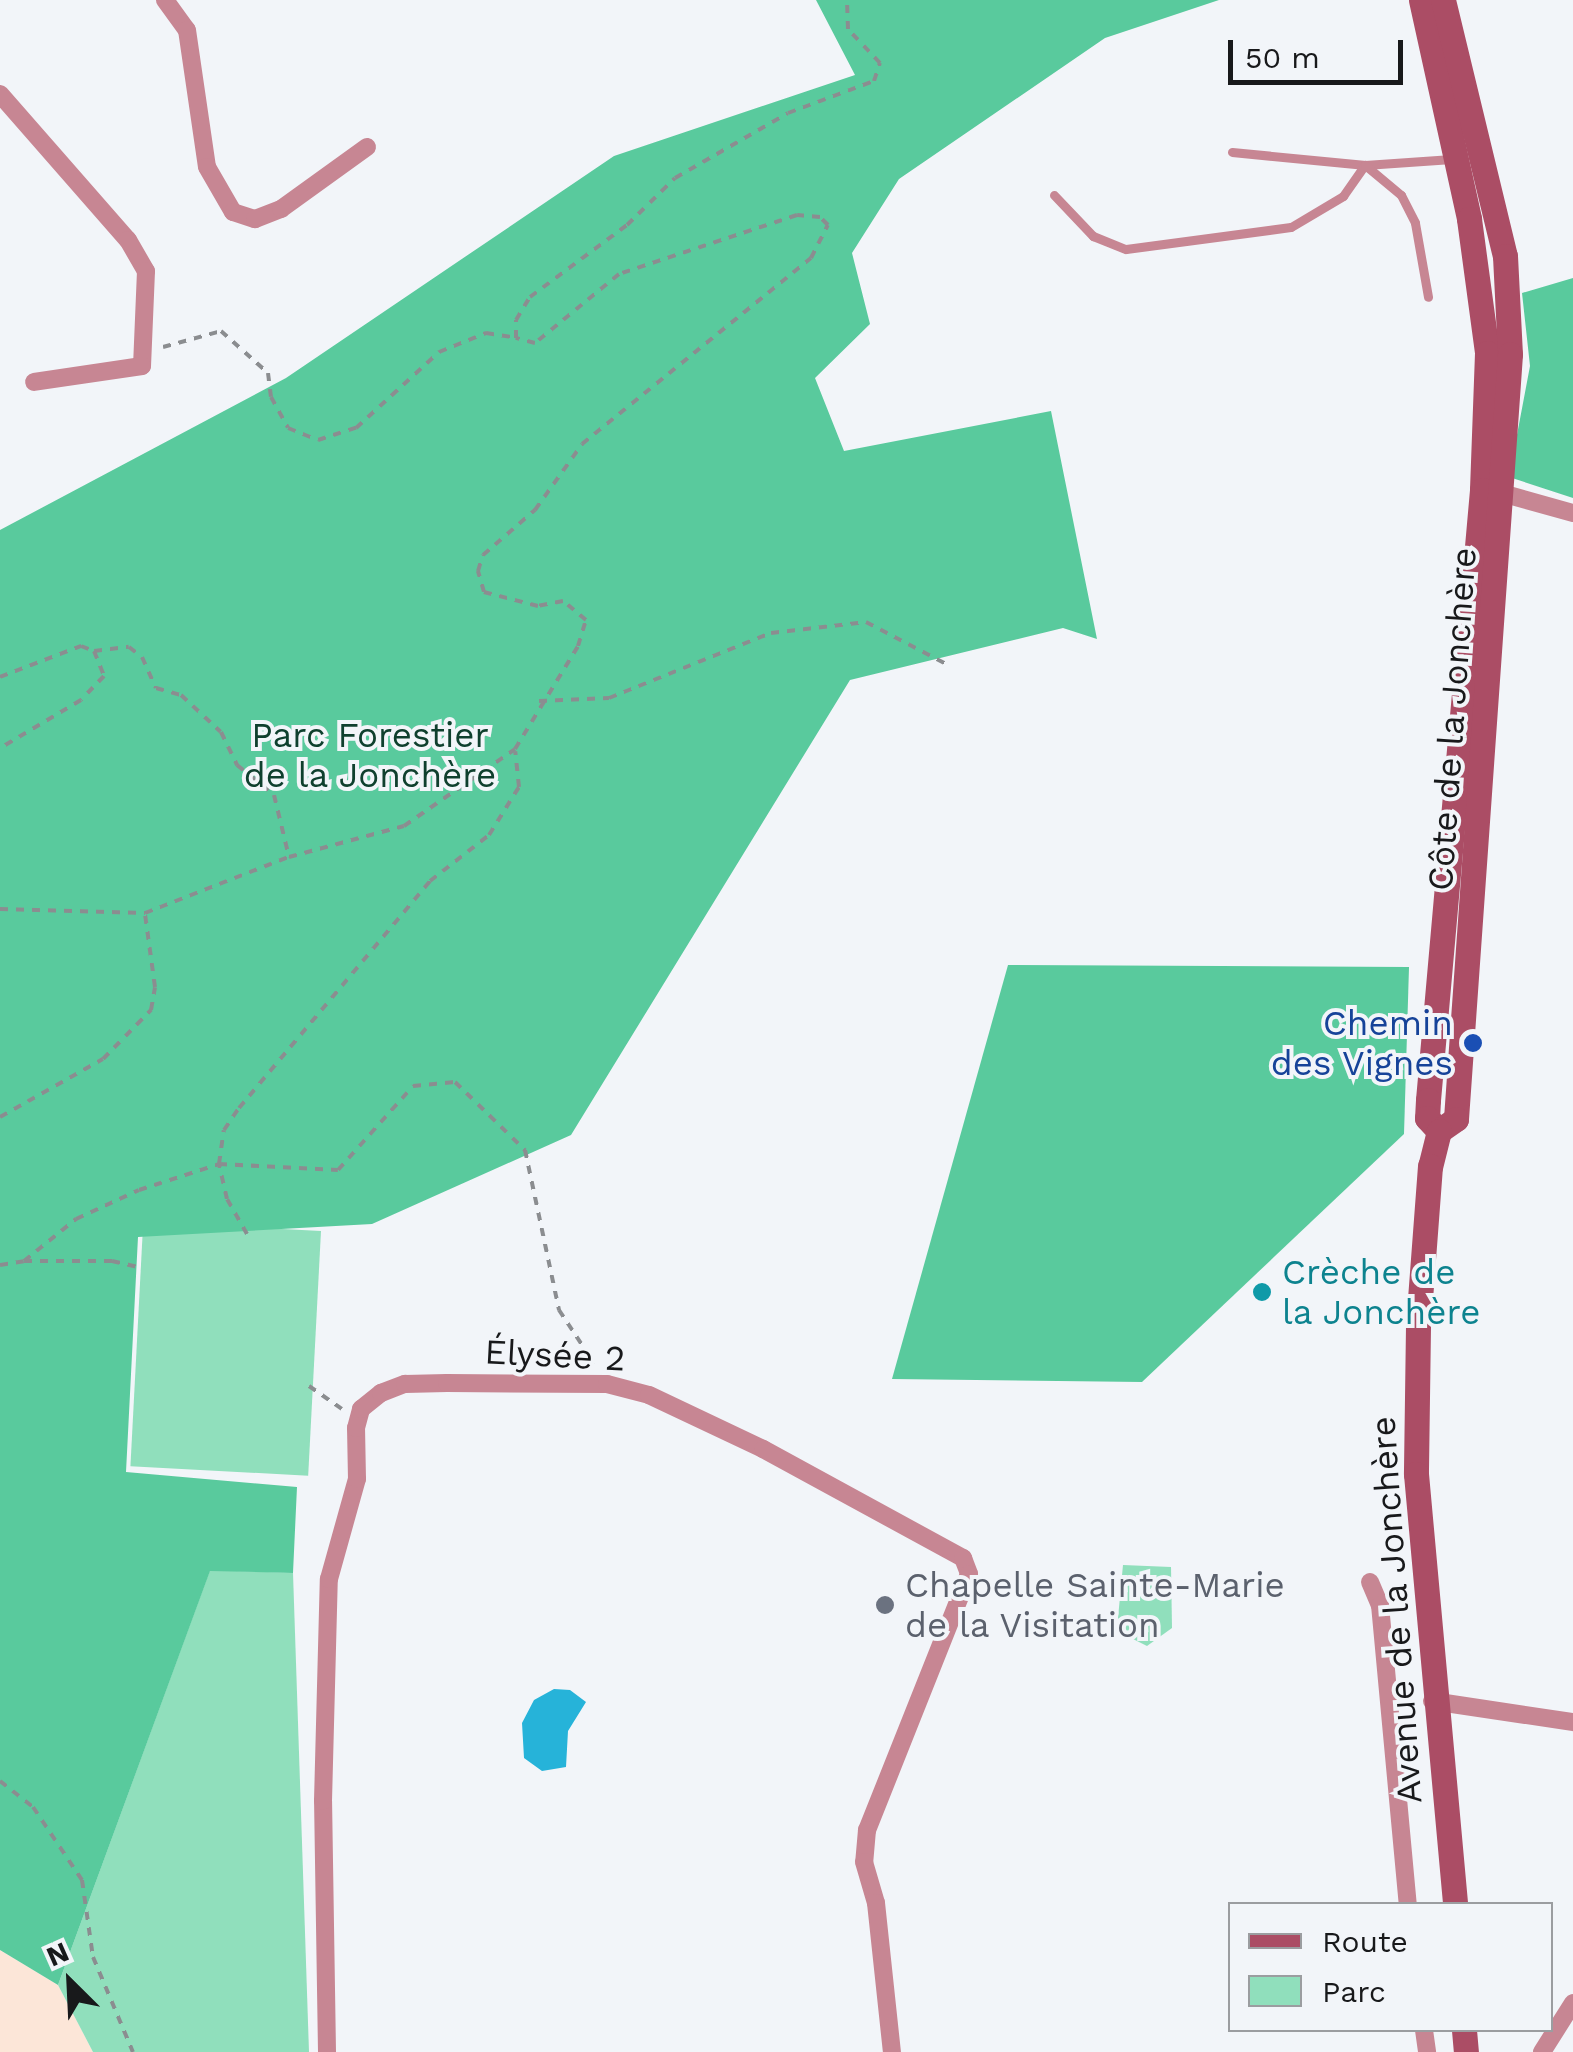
<!DOCTYPE html>
<meta charset="utf-8">
<style>
body{margin:0}
#map{position:relative;width:1573px;height:2052px;overflow:hidden;background:#f2f5f9;font-family:"Work Sans",sans-serif}
div>[style]{position:absolute}
[style*='--x']{left:calc(var(--x)*1px);top:calc(var(--y)*1px);width:calc(var(--w)*1px);rotate:calc(var(--a)*1deg)}
.education>*{inset:0;background:#fce6d8}
.green>*{inset:0;background:#90dfbc;transform-origin:0 0}
.forest>*{inset:0;background:#59ca9d}
.water>*{inset:0;background:#26b3d9}
.path>*{height:4px;margin-top:-2px;transform-origin:0;background:repeating-linear-gradient(90deg,#8b8d90 0 8px,transparent 0 16px)}
.lane>*{height:9px;margin:-4.5px;padding:0 4.5px;transform-origin:4.5px;border-radius:4.5px;background:#c78693}
.street>*{height:18px;margin:-9px;padding:0 9px;transform-origin:9px;border-radius:9px;background:#c78693}
.secondary>*{height:25px;margin:-12.5px;padding:0 12.5px;transform-origin:12.5px;border-radius:12.5px;background:#ab4d65}
.dots>*{width:28px;height:28px;translate:-50% -50%;box-sizing:border-box;border:5px solid #f2f5f9;border-radius:50%}
span{translate:-50% -50%;white-space:nowrap;text-align:center;line-height:1.15;-webkit-text-stroke:8px #f2f5f9;paint-order:stroke}
.street-label{font-size:35px;color:#18191b}
.park-label{font-size:35px;color:#0f402e}
.transit-label{font-size:35px;color:#164399}
.right{translate:-100% -50%;text-align:right}
.culture-label{font-size:35px;color:#0d838f}
.left{translate:0 -50%;text-align:left}
.worship-label{font-size:35px;color:#5b616d}
.legend{position:absolute;left:1228px;top:1902px;width:325px;height:130px;box-sizing:border-box;background:#f2f5f9;border:2px solid #9b9da0;margin:0;padding:12px 18px;list-style:none;font-size:30px;color:#18191b}
.legend li{display:flex;align-items:center;gap:20px;height:50px}
.legend b{width:50px;border:2px solid #9b9da0}
.north{position:absolute;left:20px;top:1932px;width:100px;height:100px;-webkit-text-stroke:8px #f2f5f9;paint-order:stroke;rotate:336deg;font-size:28px;font-weight:700;line-height:40px;text-align:center;color:#18191b}
.north::after{content:'';display:block;margin:auto;width:35px;height:45px;background:#18191b;clip-path:polygon(50% 0,100% 100%,50% 72%,0 100%)}
.scale{position:absolute;left:1228px;top:40px;width:175px;height:45px;box-sizing:border-box;border:5px solid #18191b;border-top:0;padding-left:12px;font-size:30px;line-height:35px;white-space:nowrap;color:#18191b;-webkit-text-stroke:8px #f2f5f9;paint-order:stroke}
</style>
<div id="map">
<div class="education">
<i style="clip-path:polygon(0 1950px,58px 1985px,93px 2052px,0 2052px)"></i>
</div>
<div class="green">
<i style="left:321px;top:1231px;width:245px;height:178px;rotate:93deg"></i>
<i style="clip-path:polygon(1123px 1565px,1171px 1567px,1172px 1628px,1147px 1646px,1125px 1635px,1118px 1618px)"></i>
<i style="clip-path:polygon(210px 1570px,293px 1573px,309px 2052px,93px 2052px,58px 1985px)"></i>
</div>
<div class="forest">
<i style="clip-path:polygon(816px 0,1219px 0,1105px 38px,899px 179px,852px 253px,870px 324px,815px 378px,844px 451px,1051px 411px,1097px 639px,1063px 628px,850px 680px,571px 1135px,372px 1224px,138px 1237px,126px 1472px,297px 1487px,293px 1573px,210px 1571px,58px 1985px,0 1950px,0 530px,286px 378px,614px 156px,855px 75px)"></i>
<i style="clip-path:polygon(1573px 278px,1573px 498px,1509px 477px,1530px 366px,1522px 293px)"></i>
<i style="clip-path:polygon(1008px 965px,1409px 967px,1404px 1134px,1142px 1382px,892px 1379px)"></i>
</div>
<div class="water">
<i style="clip-path:polygon(554px 1689px,570px 1690px,586px 1702px,568px 1731px,566px 1767px,542px 1771px,524px 1758px,522px 1723px,534px 1700px)"></i>
</div>
<div class="path">
<i style="--x:163;--y:347;--w:60;--a:-15.4"></i>
<i style="--x:221;--y:331;--w:63;--a:41.8"></i>
<i style="--x:268;--y:373;--w:24;--a:83"></i>
<i style="--x:271;--y:397;--w:35;--a:61"></i>
<i style="--x:288;--y:428;--w:32;--a:22"></i>
<i style="--x:318;--y:440;--w:40;--a:-18"></i>
<i style="--x:356;--y:428;--w:113;--a:-42.5"></i>
<i style="--x:439;--y:352;--w:51;--a:-22"></i>
<i style="--x:486;--y:333;--w:30;--a:9"></i>
<i style="--x:94;--y:651;--w:35;--a:-7"></i>
<i style="--x:129;--y:647;--w:16;--a:38"></i>
<i style="--x:142;--y:657;--w:34;--a:66"></i>
<i style="--x:156;--y:688;--w:26;--a:16"></i>
<i style="--x:181;--y:695;--w:54;--a:42.8"></i>
<i style="--x:221;--y:732;--w:37;--a:64"></i>
<i style="--x:237;--y:765;--w:48;--a:39"></i>
<i style="--x:274;--y:795;--w:64;--a:76.4"></i>
<i style="--x:0;--y:677;--w:87;--a:-20.9"></i>
<i style="--x:81;--y:646;--w:14;--a:21"></i>
<i style="--x:94;--y:651;--w:27;--a:68"></i>
<i style="--x:104;--y:676;--w:33;--a:134"></i>
<i style="--x:81;--y:700;--w:94;--a:149.3"></i>
<i style="--x:539;--y:701;--w:70;--a:-2.5"></i>
<i style="--x:609;--y:698;--w:175;--a:-21.9"></i>
<i style="--x:771;--y:633;--w:96;--a:-6.6"></i>
<i style="--x:866;--y:622;--w:90;--a:27.7"></i>
<i style="--x:0;--y:909;--w:145;--a:1.6"></i>
<i style="--x:145;--y:913;--w:155;--a:-21.3"></i>
<i style="--x:289;--y:857;--w:119;--a:-15.1"></i>
<i style="--x:404;--y:826;--w:135;--a:-34.7"></i>
<i style="--x:515;--y:749;--w:121;--a:-58.5"></i>
<i style="--x:578;--y:646;--w:27;--a:-73"></i>
<i style="--x:586;--y:620;--w:30;--a:-140"></i>
<i style="--x:563;--y:601;--w:25;--a:169"></i>
<i style="--x:538;--y:606;--w:56;--a:-165.5"></i>
<i style="--x:484;--y:592;--w:22;--a:-106"></i>
<i style="--x:478;--y:571;--w:17;--a:-73"></i>
<i style="--x:483;--y:555;--w:69;--a:-40.9"></i>
<i style="--x:535;--y:510;--w:81;--a:-54.5"></i>
<i style="--x:582;--y:444;--w:295;--a:-39.1"></i>
<i style="--x:811;--y:258;--w:37;--a:-63"></i>
<i style="--x:828;--y:225;--w:11;--a:-135"></i>
<i style="--x:820;--y:217;--w:23;--a:-175"></i>
<i style="--x:797;--y:215;--w:188;--a:161.7"></i>
<i style="--x:619;--y:274;--w:109;--a:140.6"></i>
<i style="--x:535;--y:343;--w:20;--a:-165"></i>
<i style="--x:516;--y:338;--w:18;--a:-90"></i>
<i style="--x:516;--y:320;--w:27;--a:-59"></i>
<i style="--x:530;--y:297;--w:121;--a:-36.6"></i>
<i style="--x:627;--y:225;--w:67;--a:-44.4"></i>
<i style="--x:675;--y:178;--w:130;--a:-29.9"></i>
<i style="--x:788;--y:113;--w:92;--a:-20.4"></i>
<i style="--x:874;--y:81;--w:19;--a:-72"></i>
<i style="--x:880;--y:63;--w:47;--a:-133.3"></i>
<i style="--x:848;--y:29;--w:29;--a:-92"></i>
<i style="--x:0;--y:1117;--w:118;--a:-29.4"></i>
<i style="--x:103;--y:1059;--w:69;--a:-45.6"></i>
<i style="--x:151;--y:1010;--w:23;--a:-80"></i>
<i style="--x:155;--y:987;--w:74;--a:-97.8"></i>
<i style="--x:247;--y:1234;--w:40;--a:-119.7"></i>
<i style="--x:227;--y:1199;--w:36;--a:-103"></i>
<i style="--x:219;--y:1164;--w:119;--a:2.9"></i>
<i style="--x:338;--y:1170;--w:113;--a:-48.2"></i>
<i style="--x:413;--y:1086;--w:42;--a:-5.4"></i>
<i style="--x:455;--y:1082;--w:98;--a:44.2"></i>
<i style="--x:525;--y:1150;--w:164;--a:78"></i>
<i style="--x:559;--y:1310;--w:64;--a:56.6"></i>
<i style="--x:24;--y:1261;--w:88;--a:0"></i>
<i style="--x:112;--y:1261;--w:31;--a:13"></i>
<i style="--x:0;--y:1265;--w:24;--a:-9"></i>
<i style="--x:24;--y:1261;--w:67;--a:-38.9"></i>
<i style="--x:76;--y:1219;--w:69;--a:-24.7"></i>
<i style="--x:139;--y:1190;--w:84;--a:-18"></i>
<i style="--x:219;--y:1164;--w:34;--a:-82"></i>
<i style="--x:224;--y:1130;--w:27;--a:-56"></i>
<i style="--x:239;--y:1108;--w:297;--a:-49.9"></i>
<i style="--x:430;--y:881;--w:75;--a:-37.9"></i>
<i style="--x:489;--y:835;--w:57;--a:-58"></i>
<i style="--x:519;--y:787;--w:36;--a:-96"></i>
<i style="--x:309;--y:1386;--w:40;--a:34.9"></i>
<i style="--x:0;--y:1781;--w:42;--a:38.2"></i>
<i style="--x:33;--y:1807;--w:88;--a:56.1"></i>
<i style="--x:82;--y:1880;--w:78;--a:81.9"></i>
<i style="--x:93;--y:1957;--w:103;--a:67.2"></i>
</div>
<div class="lane">
<i style="--x:1232;--y:152;--w:134;--a:5.6"></i>
<i style="--x:1365;--y:165;--w:87;--a:-3.9"></i>
<i style="--x:1054;--y:195;--w:57;--a:46.4"></i>
<i style="--x:1093;--y:236;--w:35;--a:22"></i>
<i style="--x:1126;--y:249;--w:166;--a:-7.6"></i>
<i style="--x:1291;--y:227;--w:61;--a:-30.8"></i>
<i style="--x:1343;--y:196;--w:38;--a:-55"></i>
<i style="--x:1365;--y:165;--w:47;--a:39.8"></i>
<i style="--x:1401;--y:195;--w:31;--a:63"></i>
<i style="--x:1415;--y:223;--w:75;--a:80"></i>
</div>
<div class="street">
<i style="--x:165;--y:0;--w:37;--a:54"></i>
<i style="--x:187;--y:30;--w:138;--a:81.7"></i>
<i style="--x:207;--y:167;--w:52;--a:60"></i>
<i style="--x:233;--y:212;--w:23;--a:18"></i>
<i style="--x:255;--y:219;--w:28;--a:-21"></i>
<i style="--x:281;--y:209;--w:106;--a:-35.8"></i>
<i style="--x:0;--y:94;--w:194;--a:48.8"></i>
<i style="--x:128;--y:240;--w:36;--a:60"></i>
<i style="--x:146;--y:271;--w:95;--a:92.4"></i>
<i style="--x:142;--y:366;--w:109;--a:171.6"></i>
<i style="--x:1505;--y:494;--w:71;--a:15.6"></i>
<i style="--x:1370;--y:1582;--w:25;--a:67"></i>
<i style="--x:1380;--y:1605;--w:300;--a:84.7"></i>
<i style="--x:1432;--y:1701;--w:143;--a:8.5"></i>
<i style="--x:1424;--y:2030;--w:22;--a:82"></i>
<i style="--x:327;--y:2052;--w:251;--a:-90.9"></i>
<i style="--x:323;--y:1801;--w:222;--a:-88.5"></i>
<i style="--x:329;--y:1579;--w:104;--a:-74.4"></i>
<i style="--x:357;--y:1479;--w:51;--a:-91.1"></i>
<i style="--x:356;--y:1428;--w:20;--a:-75"></i>
<i style="--x:361;--y:1409;--w:26;--a:-39"></i>
<i style="--x:381;--y:1393;--w:26;--a:-21"></i>
<i style="--x:405;--y:1384;--w:42;--a:-1.4"></i>
<i style="--x:447;--y:1383;--w:160;--a:0.4"></i>
<i style="--x:607;--y:1384;--w:43;--a:14.7"></i>
<i style="--x:649;--y:1395;--w:126;--a:25.3"></i>
<i style="--x:763;--y:1449;--w:228;--a:28.6"></i>
<i style="--x:963;--y:1558;--w:17;--a:69"></i>
<i style="--x:969;--y:1574;--w:276;--a:111.7"></i>
<i style="--x:867;--y:1830;--w:32;--a:95"></i>
<i style="--x:864;--y:1862;--w:43;--a:73.7"></i>
<i style="--x:876;--y:1903;--w:150;--a:83.9"></i>
<i style="--x:1542;--y:2052;--w:58;--a:-57.7"></i>
</div>
<div class="secondary">
<i style="--x:1421;--y:0;--w:224;--a:77.6"></i>
<i style="--x:1469;--y:219;--w:135;--a:82.3"></i>
<i style="--x:1487;--y:353;--w:137;--a:92.1"></i>
<i style="--x:1482;--y:490;--w:612;--a:95.06"></i>
<i style="--x:1428;--y:1100;--w:18;--a:93"></i>
<i style="--x:1427;--y:1118;--w:18;--a:47"></i>
<i style="--x:1443;--y:0;--w:263;--a:76.4"></i>
<i style="--x:1505;--y:256;--w:98;--a:87.1"></i>
<i style="--x:1510;--y:354;--w:767;--a:94.04"></i>
<i style="--x:1456;--y:1119;--w:21;--a:145"></i>
<i style="--x:1439;--y:1131;--w:36;--a:104"></i>
<i style="--x:1430;--y:1166;--w:160;--a:94.3"></i>
<i style="--x:1418;--y:1326;--w:148;--a:90.8"></i>
<i style="--x:1416;--y:1474;--w:432;--a:84.8"></i>
<i style="--x:1464;--y:2030;--w:22;--a:85"></i>
</div>
<div class="dots">
<i style="left:1473px;top:1043px;background:#1a4fb4"></i>
<i style="left:1262px;top:1292px;background:#0f9aa8"></i>
<i style="left:885px;top:1605px;background:#6b7280"></i>
</div>
<div class="street-label">
<span style="left:1452px;top:719px;rotate:-86deg">Côte de la Jonchère</span>
<span style="left:555px;top:1355px;rotate:3deg">Élysée 2</span>
<span style="left:1396px;top:1610px;rotate:-94deg">Avenue de la Jonchère</span>
</div>
<div class="park-label">
<span style="left:370px;top:755px">Parc Forestier<br>de la Jonchère</span>
</div>
<div class="transit-label">
<span class="right" style="left:1453px;top:1043px">Chemin<br>des Vignes</span>
</div>
<div class="culture-label">
<span class="left" style="left:1282px;top:1292px">Crèche de<br>la Jonchère</span>
</div>
<div class="worship-label">
<span class="left" style="left:905px;top:1605px">Chapelle Sainte-Marie<br>de la Visitation</span>
</div>
<ul class="legend">
<li><b style="height:12px;background:#ab4d65"></b>Route</li>
<li><b style="height:28px;background:#90dfbc"></b>Parc</li>
</ul>
<div class="north">N</div>
<div class="scale">50 m</div>
</div>
